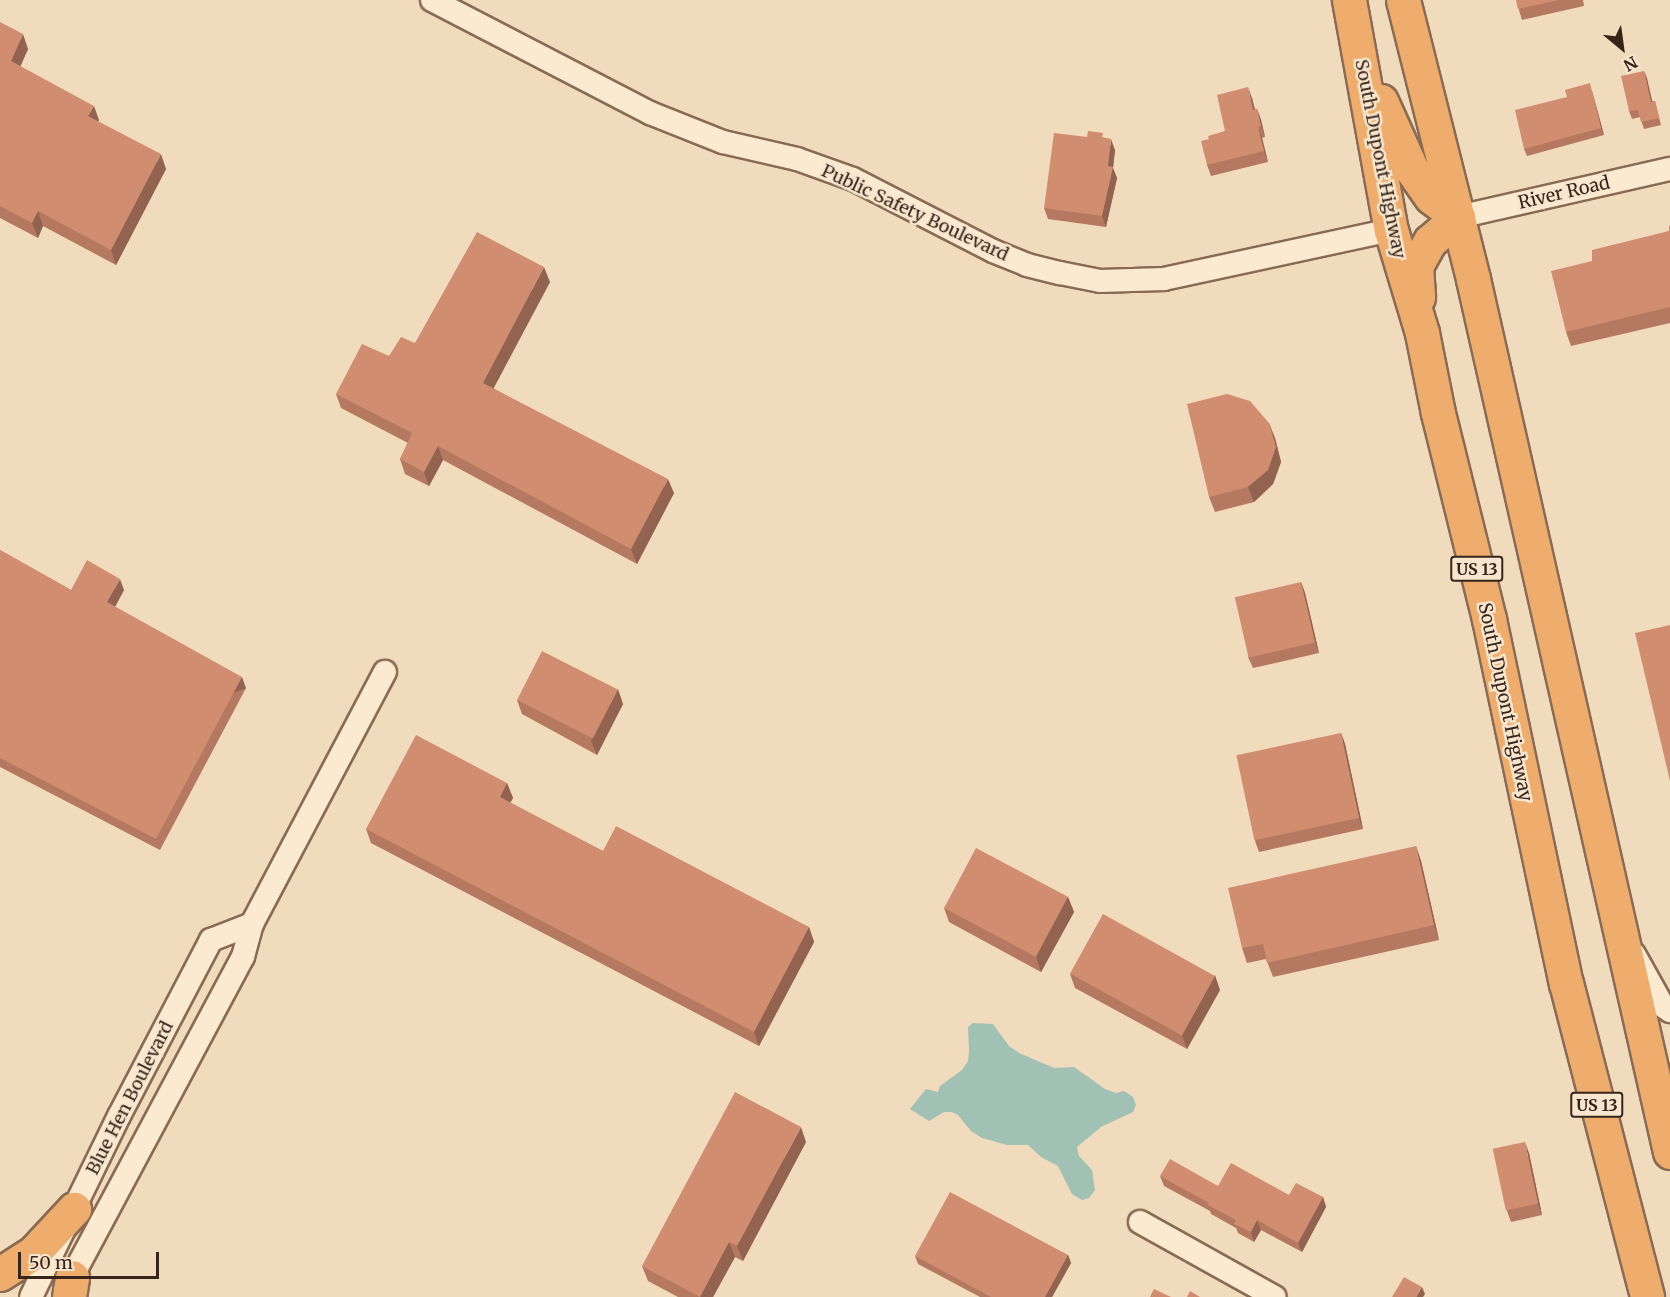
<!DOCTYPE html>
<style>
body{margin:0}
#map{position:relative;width:1670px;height:1297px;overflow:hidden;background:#f0dbbd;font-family:Merriweather,serif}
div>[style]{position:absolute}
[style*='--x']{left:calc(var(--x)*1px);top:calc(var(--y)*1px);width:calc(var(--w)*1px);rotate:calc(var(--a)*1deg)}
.water>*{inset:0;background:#a1c1b4}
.roads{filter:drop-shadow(2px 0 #896b55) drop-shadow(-2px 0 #896b55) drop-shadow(0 2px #896b55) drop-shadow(0 -2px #896b55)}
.minor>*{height:22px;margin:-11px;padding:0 11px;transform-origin:11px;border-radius:11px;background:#fbe9d0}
.trunk>*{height:33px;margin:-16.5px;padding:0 16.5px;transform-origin:16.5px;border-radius:16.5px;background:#eead6c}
.wall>*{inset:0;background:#b47960}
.shaded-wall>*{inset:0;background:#92634e;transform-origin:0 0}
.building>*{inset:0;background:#d18d70;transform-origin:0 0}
span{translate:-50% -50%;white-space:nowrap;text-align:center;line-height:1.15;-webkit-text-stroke:5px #f7e6cd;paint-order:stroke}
.shield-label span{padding:2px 4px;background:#f7e6cd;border:2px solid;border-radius:4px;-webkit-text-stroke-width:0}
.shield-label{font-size:16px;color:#37251b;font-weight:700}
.street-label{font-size:18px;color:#37251b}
.north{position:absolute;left:1592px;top:18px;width:60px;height:60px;-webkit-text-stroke:4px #f7e6cd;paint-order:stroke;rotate:151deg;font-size:16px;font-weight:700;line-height:24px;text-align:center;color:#37251b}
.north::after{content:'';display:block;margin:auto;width:21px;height:27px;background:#37251b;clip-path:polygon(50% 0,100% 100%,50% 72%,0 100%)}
.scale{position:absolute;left:18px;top:1252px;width:141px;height:27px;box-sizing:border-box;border:3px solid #37251b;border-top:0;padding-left:8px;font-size:18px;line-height:21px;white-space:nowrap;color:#37251b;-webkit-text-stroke:4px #f7e6cd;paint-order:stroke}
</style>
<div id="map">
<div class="water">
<i style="clip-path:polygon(973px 1023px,993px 1024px,1009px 1046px,1019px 1053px,1054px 1068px,1074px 1067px,1105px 1089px,1116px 1093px,1124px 1091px,1133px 1097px,1136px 1105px,1133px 1112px,1101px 1127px,1077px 1147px,1079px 1156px,1092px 1170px,1095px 1190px,1089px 1198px,1082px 1200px,1072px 1194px,1058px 1166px,1041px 1157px,1028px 1145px,1007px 1145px,982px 1138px,971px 1131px,958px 1115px,952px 1112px,944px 1112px,929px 1121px,910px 1109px,926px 1089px,938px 1092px,940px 1086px,962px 1070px,968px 1061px,969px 1051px,968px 1027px)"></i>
</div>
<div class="roads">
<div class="minor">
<i style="--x:432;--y:0;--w:246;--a:27.4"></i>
<i style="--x:650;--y:113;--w:79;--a:21.7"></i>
<i style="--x:723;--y:142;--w:76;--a:12.9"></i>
<i style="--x:797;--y:159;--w:59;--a:19.7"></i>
<i style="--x:853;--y:179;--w:157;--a:27.2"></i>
<i style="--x:993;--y:251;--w:37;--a:22"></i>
<i style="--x:1027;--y:265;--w:34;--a:14"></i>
<i style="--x:1060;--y:273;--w:41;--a:11.3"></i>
<i style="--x:1100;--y:281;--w:64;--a:-1.8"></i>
<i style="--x:1164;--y:279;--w:232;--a:-12.2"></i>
<i style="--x:1458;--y:217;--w:217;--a:-12.8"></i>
<i style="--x:1634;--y:954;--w:60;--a:60.9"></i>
<i style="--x:1663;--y:1006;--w:9;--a:36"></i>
<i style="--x:1140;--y:1222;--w:154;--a:29.1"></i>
<i style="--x:65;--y:1290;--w:378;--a:-61.9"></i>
<i style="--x:243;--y:957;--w:34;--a:-75"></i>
<i style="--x:252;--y:924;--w:285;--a:-62.2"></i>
<i style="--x:31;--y:1297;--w:201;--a:-64.1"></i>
<i style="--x:119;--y:1116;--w:199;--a:-62.4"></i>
<i style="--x:211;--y:940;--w:44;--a:-21.3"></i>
</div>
<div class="trunk">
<i style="--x:1349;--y:0;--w:234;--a:79.7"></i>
<i style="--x:1391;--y:230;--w:108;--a:73.2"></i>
<i style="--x:1422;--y:333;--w:82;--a:78.7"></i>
<i style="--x:1438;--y:413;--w:212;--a:76.1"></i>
<i style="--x:1489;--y:619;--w:372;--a:78.1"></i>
<i style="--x:1566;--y:983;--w:324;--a:75.5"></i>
<i style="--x:1403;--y:0;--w:288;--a:75.9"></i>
<i style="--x:1473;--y:279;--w:895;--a:77.28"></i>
<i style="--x:1381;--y:101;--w:76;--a:65.8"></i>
<i style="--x:1412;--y:170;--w:33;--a:55"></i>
<i style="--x:1431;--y:197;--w:34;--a:37"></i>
<i style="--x:1458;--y:217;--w:37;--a:139"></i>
<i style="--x:1430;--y:241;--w:29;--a:119"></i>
<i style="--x:1416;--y:266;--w:31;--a:86"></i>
<i style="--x:0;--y:1274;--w:40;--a:-32.9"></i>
<i style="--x:34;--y:1252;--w:59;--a:-47.1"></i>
<i style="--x:69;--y:1297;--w:20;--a:-81"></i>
</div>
</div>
<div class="wall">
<i style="clip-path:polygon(1516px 0,1583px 0,1584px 6px,1522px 20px)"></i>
<i style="clip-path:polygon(0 22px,28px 49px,20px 67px,99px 120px,98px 122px,166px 169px,116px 265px,43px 226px,38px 238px,0 218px)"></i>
<i style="clip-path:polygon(1644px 71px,1652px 101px,1655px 101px,1661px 125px,1644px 129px,1640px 117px,1632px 119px,1629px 111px)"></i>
<i style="clip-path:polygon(1592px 91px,1604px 135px,1527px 156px,1524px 149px)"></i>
<i style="clip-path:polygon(1252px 98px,1255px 109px,1257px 109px,1261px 120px,1265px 137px,1262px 138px,1268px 162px,1211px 176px,1207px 165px,1209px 139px,1225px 131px)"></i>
<i style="clip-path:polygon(1087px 137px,1104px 138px,1115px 150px,1113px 168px,1117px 178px,1106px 227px,1048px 219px,1044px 208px)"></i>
<i style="clip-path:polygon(1670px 226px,1670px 323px,1571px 346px,1566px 332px,1592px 261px,1669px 231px)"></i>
<i style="clip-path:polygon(550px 282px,493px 388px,674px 493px,637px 564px,443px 460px,429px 486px,405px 474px,400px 459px,408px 443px,341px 408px,336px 394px,389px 356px,415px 343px)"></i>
<i style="clip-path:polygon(1275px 438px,1281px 462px,1273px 484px,1254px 502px,1215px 512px,1209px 497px)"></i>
<i style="clip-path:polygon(0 550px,71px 590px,124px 590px,115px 607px,246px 688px,160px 850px,0 767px)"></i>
<i style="clip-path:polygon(1301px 582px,1305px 593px,1319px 653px,1253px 668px,1248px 657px)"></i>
<i style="clip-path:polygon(517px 700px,623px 704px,597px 755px,522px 714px)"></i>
<i style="clip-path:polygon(1341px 733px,1345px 744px,1363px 829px,1259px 852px,1255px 841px)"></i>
<i style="clip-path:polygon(507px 783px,513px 798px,510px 803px,603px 851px,809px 927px,814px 942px,759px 1046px,371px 843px,366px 829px)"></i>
<i style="clip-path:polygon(1416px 846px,1421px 861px,1439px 940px,1273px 977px,1266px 959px,1247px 963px,1242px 948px)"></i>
<i style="clip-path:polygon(1068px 897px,1074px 912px,1041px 972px,949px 922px,944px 908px)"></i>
<i style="clip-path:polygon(1070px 974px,1220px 990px,1187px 1049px,1075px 988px)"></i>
<i style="clip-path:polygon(806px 1142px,743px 1261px,735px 1257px,713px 1297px,678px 1297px,648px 1281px,642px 1266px)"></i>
<i style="clip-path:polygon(1529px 1153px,1542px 1215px,1511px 1222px,1507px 1211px)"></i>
<i style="clip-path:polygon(1160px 1176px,1218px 1186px,1289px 1195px,1323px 1197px,1326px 1207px,1302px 1252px,1261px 1230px,1254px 1242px,1238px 1233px,1236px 1228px,1211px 1214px,1210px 1211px,1164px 1186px)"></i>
<i style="clip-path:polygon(1068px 1255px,1071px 1263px,1052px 1297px,980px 1297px,918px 1264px,915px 1256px)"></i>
</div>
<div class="shaded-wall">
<i style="clip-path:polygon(23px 34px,28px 49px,16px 76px,11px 61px)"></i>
<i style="clip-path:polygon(1644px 71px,1647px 78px,1654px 109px,1651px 102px)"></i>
<i style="clip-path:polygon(1590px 83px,1592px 91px,1604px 135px,1601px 128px)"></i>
<i style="clip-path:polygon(1248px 87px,1252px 98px,1257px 121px,1253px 110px)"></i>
<i style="clip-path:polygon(94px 106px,99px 120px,93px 131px,88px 116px)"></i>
<i style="clip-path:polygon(1257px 109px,1261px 120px,1265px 137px,1261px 126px)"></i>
<i style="clip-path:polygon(1258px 127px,1262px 138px,1268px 162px,1264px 151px)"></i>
<i style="clip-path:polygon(1111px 139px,1115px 150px,1113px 168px,1117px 178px,1106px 227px,1102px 216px)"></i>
<i style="clip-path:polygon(161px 154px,166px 169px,116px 265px,111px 250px)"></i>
<i style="clip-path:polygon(38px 211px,43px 226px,38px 238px,32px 223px)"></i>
<i style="clip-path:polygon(544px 267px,550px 282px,489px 397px,483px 383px)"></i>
<i style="clip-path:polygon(1269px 423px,1275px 438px,1281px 462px,1273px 484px,1254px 502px,1248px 487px)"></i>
<i style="clip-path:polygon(438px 446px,443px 460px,429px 486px,424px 472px)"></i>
<i style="clip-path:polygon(668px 479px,674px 493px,637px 564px,631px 549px)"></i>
<i style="clip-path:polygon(120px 579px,124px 590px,111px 614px,107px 602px)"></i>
<i style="clip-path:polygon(1301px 582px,1305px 593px,1319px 653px,1315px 642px)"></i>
<i style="left:242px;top:677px;width:12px;height:183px;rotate:70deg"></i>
<i style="clip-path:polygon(618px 689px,623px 704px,597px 755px,591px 741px)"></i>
<i style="clip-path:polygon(1341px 733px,1345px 744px,1363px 829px,1359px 818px)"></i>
<i style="clip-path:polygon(507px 783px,513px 798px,505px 812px,500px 797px)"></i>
<i style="clip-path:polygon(1416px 846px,1421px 861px,1439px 940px,1434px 925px)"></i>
<i style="clip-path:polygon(1068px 897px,1074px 912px,1041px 972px,1036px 957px)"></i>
<i style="clip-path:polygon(809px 927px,814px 942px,759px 1046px,754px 1032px)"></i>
<i style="clip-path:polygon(1215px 975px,1220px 990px,1187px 1049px,1182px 1035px)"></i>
<i style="clip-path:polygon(801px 1127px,806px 1142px,743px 1261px,737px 1246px)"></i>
<i style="clip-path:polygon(1525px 1142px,1529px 1153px,1542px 1215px,1538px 1204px)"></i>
<i style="clip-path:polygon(1323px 1197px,1326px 1207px,1302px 1252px,1298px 1243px)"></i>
<i style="clip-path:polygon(1257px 1220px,1261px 1230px,1254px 1242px,1251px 1232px)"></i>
<i style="clip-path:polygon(729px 1242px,735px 1257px,713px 1297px,700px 1297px)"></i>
<i style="clip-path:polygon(1068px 1255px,1071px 1263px,1052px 1297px,1045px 1297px)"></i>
<i style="clip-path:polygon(1422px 1287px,1425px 1294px,1423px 1297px,1416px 1297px)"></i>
</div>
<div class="building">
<i style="clip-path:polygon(1516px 0,1559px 0,1518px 9px)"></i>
<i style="clip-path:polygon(0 22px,23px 34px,11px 61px,94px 106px,88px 116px,161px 154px,111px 250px,38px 211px,32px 223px,0 206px)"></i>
<i style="clip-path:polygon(1644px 71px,1651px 102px,1655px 101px,1659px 118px,1641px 122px,1638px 110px,1629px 111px,1621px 76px)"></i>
<i style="clip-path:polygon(1590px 83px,1601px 128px,1524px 149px,1515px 110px,1567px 97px,1565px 90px)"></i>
<i style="clip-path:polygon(1248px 87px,1253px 110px,1257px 109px,1261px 126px,1258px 127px,1264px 151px,1207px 165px,1201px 141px,1209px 139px,1208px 136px,1225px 131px,1217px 95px)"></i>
<i style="clip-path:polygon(1088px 131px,1103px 133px,1102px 137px,1111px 139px,1108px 166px,1113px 167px,1102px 216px,1044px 208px,1054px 133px,1087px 137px)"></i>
<i style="clip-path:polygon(1669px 226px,1670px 226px,1670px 307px,1566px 332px,1551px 271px,1592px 261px,1592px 250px,1669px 231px)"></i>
<i style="clip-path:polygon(477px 232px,544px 267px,483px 383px,668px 479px,631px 549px,438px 446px,424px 472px,400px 459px,412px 433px,336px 394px,362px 344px,389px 356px,401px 337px,415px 343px)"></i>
<i style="clip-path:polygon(1227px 394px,1250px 401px,1269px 423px,1276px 447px,1268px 470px,1248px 487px,1209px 497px,1187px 404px)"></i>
<i style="clip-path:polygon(0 550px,71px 590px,87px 560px,120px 579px,107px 602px,242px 677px,156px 839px,0 758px)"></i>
<i style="left:1301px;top:582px;width:62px;height:68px;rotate:77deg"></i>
<i style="clip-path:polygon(1670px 625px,1670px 781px,1635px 633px)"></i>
<i style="left:542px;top:651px;width:85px;height:55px;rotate:27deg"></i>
<i style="left:1341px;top:733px;width:87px;height:107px;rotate:78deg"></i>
<i style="clip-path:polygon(416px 735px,507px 783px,500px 797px,603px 851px,616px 826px,809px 927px,754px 1032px,366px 829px)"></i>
<i style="clip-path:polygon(1416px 846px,1434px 925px,1267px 963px,1263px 944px,1242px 948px,1228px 888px)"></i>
<i style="left:976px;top:848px;width:104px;height:68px;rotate:28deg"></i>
<i style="left:1103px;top:914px;width:128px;height:68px;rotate:29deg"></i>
<i style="clip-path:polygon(735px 1092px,801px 1127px,737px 1246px,729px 1242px,700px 1297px,642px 1266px)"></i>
<i style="left:1525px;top:1142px;width:63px;height:33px;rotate:78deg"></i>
<i style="clip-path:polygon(1170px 1159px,1218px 1186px,1231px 1163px,1289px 1195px,1296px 1183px,1323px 1197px,1298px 1243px,1257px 1220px,1251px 1232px,1234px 1224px,1236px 1220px,1208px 1205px,1209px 1203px,1160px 1176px)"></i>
<i style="clip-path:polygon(950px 1192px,1068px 1255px,1045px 1297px,991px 1297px,915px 1256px)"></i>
<i style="clip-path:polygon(1404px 1277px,1422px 1287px,1416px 1297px,1392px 1297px)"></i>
<i style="clip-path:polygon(1154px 1289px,1171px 1297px,1150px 1297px)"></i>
<i style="clip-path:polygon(1190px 1291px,1200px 1297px,1187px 1297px)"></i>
</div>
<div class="shield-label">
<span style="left:1477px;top:569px">US 13</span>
<span style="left:1597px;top:1105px">US 13</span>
</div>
<div class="street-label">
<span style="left:1380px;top:159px;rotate:79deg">South Dupont Highway</span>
<span style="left:1564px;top:193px;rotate:-13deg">River Road</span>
<span style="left:915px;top:213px;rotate:25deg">Public Safety Boulevard</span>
<span style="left:1505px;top:702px;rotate:78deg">South Dupont Highway</span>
<span style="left:130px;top:1098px;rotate:-63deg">Blue Hen Boulevard</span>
</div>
<div class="north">N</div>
<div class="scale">50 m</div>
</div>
